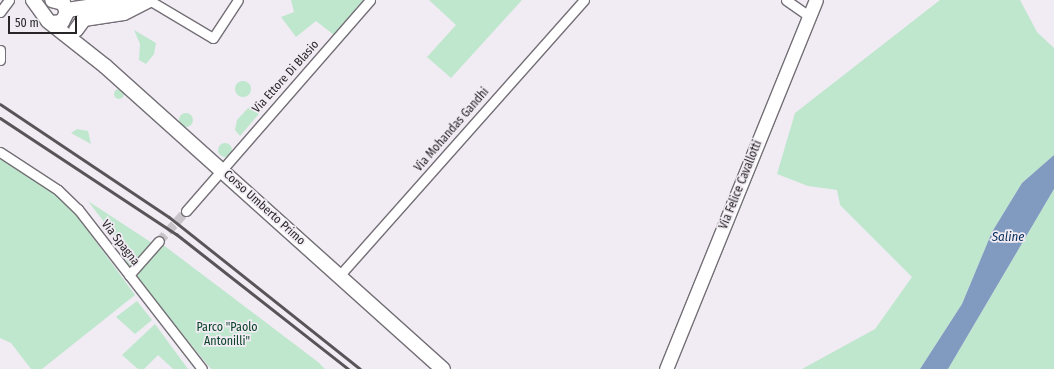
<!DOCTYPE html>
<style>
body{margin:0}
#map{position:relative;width:1054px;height:369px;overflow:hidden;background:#f1ebf3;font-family:"Fira Sans Condensed",sans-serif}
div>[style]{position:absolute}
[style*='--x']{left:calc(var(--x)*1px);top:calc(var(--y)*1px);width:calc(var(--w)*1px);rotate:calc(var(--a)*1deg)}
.green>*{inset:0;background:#bfe7ce}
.round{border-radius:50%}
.water>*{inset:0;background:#809bbf}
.minor-tunnel>*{height:9px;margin-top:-4.5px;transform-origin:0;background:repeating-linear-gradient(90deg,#c9c4ca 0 9px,transparent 0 13.5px)}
.roads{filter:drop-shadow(1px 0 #746f76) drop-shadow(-1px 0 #746f76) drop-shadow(0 1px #746f76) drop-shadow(0 -1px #746f76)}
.minor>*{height:9px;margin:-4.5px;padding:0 4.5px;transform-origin:4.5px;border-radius:4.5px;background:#fff}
.secondary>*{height:13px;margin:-6.5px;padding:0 6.5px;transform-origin:6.5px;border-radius:6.5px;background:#fff}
.primary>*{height:14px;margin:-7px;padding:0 7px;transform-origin:7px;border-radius:7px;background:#fff}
.rail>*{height:3px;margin:-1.5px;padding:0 1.5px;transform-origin:1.5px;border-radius:1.5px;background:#585559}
span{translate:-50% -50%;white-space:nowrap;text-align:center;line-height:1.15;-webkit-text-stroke:3.5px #f1ebf3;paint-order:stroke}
.street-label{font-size:12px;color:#282628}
.park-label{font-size:12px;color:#0a4328}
.water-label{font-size:13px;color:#062c59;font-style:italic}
.scale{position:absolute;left:8px;top:16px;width:69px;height:18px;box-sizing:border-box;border:2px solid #282628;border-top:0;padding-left:5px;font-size:12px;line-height:14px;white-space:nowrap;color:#282628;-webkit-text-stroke:3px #f1ebf3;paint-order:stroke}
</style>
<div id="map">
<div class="green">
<i style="clip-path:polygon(291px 0,363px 0,334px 35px,316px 21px,296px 37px,281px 17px,294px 12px)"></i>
<i style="clip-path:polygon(429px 0,522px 0,451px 78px,427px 57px,456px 25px)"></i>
<i style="clip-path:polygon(940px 0,1020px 0,1037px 32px,1054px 48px,1054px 155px,1022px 183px,992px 232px,962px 304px,920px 369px,802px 369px,875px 329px,912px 277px,840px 205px,837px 190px,808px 186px,777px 174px,795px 113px)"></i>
<i style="clip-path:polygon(134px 30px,156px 43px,154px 54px,146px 64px,139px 60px,140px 44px)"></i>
<i class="round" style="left:235px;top:81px;width:16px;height:16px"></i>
<i class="round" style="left:114px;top:89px;width:10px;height:10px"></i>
<i style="clip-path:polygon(260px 104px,264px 108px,240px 136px,235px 130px,237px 120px,249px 107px)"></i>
<i class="round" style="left:179px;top:113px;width:14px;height:14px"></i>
<i style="clip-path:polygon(77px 129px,88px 131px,91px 144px,71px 133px)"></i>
<i class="round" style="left:218px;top:143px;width:14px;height:14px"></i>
<i style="clip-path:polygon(0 156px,67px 202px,135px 295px,42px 369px,31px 369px,11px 343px,0 338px)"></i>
<i style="clip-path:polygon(1054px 189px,1054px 369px,948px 369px)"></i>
<i style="clip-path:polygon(88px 201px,152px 243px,130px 267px,126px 264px,127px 252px)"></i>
<i style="clip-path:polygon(162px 244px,318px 362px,325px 369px,211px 369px,135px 277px)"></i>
<i style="clip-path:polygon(137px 301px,152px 320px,135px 334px,116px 317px)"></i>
<i style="clip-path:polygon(155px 324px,188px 369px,173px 369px,158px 355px,144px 369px,138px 369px,122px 355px)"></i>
</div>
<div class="water">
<i style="clip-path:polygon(1054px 155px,1054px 189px,948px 369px,920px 369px,962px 304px,992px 232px,1022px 183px)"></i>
</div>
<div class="minor-tunnel">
<i style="--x:159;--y:241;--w:40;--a:-48"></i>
</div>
<div class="roads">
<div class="minor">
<i style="--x:149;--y:0;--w:74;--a:30.7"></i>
<i style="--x:213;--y:38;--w:45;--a:-56.7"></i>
<i style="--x:786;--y:0;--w:28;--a:35"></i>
<i style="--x:0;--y:12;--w:15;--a:-53"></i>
<i style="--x:0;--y:50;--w:10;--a:90"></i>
<i style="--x:0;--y:152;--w:69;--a:33.2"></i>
<i style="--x:58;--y:190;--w:28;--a:44"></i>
<i style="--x:78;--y:209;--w:202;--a:52.2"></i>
<i style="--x:186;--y:211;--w:280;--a:-48.9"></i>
<i style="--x:129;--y:275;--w:45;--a:-48.6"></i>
<i style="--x:339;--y:276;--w:369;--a:-48.4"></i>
</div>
<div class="secondary">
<i style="--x:666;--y:369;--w:398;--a:-67.9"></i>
</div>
<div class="primary">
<i style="--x:33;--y:0;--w:26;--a:54"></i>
<i style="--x:48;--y:21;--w:73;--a:38.3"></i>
<i style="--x:105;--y:66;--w:454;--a:41.9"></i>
<i style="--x:67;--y:10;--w:61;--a:-8.5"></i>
<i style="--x:52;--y:23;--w:10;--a:-6"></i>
<i style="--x:62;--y:22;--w:11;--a:-63"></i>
<i style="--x:67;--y:12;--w:10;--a:-114"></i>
<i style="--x:63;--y:3;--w:11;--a:-165"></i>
<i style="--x:76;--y:30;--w:14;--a:-54"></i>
<i style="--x:84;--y:19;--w:40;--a:-8.5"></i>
<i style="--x:124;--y:13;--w:29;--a:-27"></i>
</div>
</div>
<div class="rail">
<i style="--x:0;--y:104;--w:203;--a:33.8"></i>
<i style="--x:169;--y:217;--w:244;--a:38.5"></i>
<i style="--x:0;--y:118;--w:211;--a:33.4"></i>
<i style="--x:176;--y:234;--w:219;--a:38.1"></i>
</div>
<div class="street-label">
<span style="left:286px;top:77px;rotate:-48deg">Via Ettore Di Blasio</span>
<span style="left:452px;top:130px;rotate:-49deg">Via Mohandas Gandhi</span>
<span style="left:741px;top:185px;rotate:-68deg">Via Felice Cavallotti</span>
<span style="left:264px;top:208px;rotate:42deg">Corso Umberto Primo</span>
<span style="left:120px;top:243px;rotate:52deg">Via Spagna</span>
</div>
<div class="park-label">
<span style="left:227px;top:335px">Parco "Paolo<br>Antonilli"</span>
</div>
<div class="water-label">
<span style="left:1008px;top:237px">Saline</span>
</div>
<div class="scale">50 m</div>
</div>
